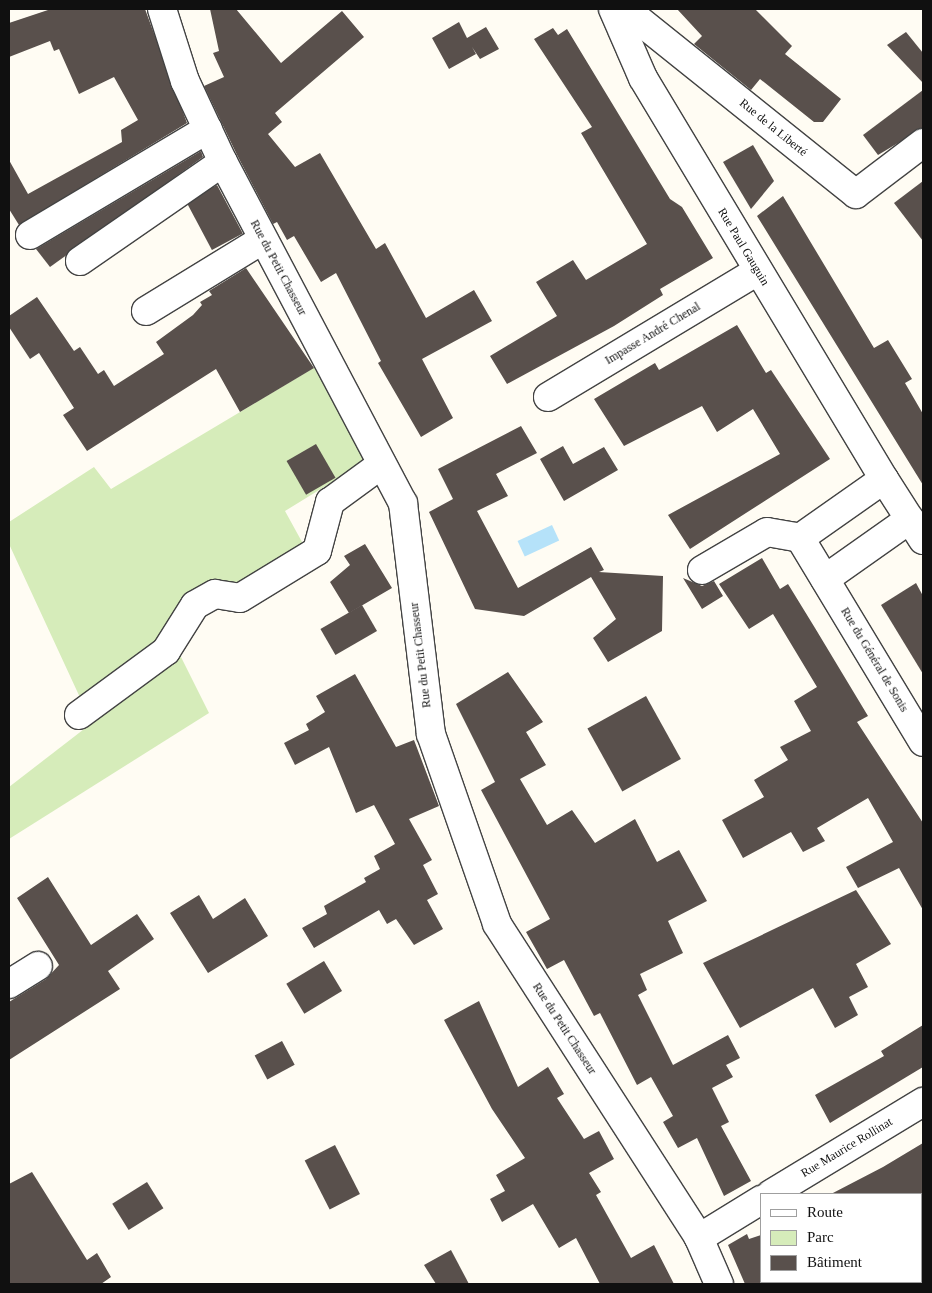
<!DOCTYPE html>
<meta charset="utf-8">
<style>
body{margin:0}
#map{position:relative;width:932px;height:1293px;overflow:hidden;background:#fffcf3;font-family:Georgia,serif}
div>[style]{position:absolute}
[style*='--x']{left:calc(var(--x)*1px);top:calc(var(--y)*1px);width:calc(var(--w)*1px);rotate:calc(var(--a)*1deg)}
.green>*{inset:0;background:#d6ecba}
.water>*{inset:0;background:#b5e2f9;transform-origin:0 0}
.building>*{inset:0;background:#59504c;transform-origin:0 0}
.roads{filter:drop-shadow(1px 0 #434343) drop-shadow(-1px 0 #434343) drop-shadow(0 1px #434343) drop-shadow(0 -1px #434343)}
.minor>*{height:28px;margin:-14px;padding:0 14px;transform-origin:14px;border-radius:14px;background:#fff}
span{translate:-50% -50%;white-space:nowrap;text-align:center;line-height:1.15;-webkit-text-stroke:5px #fff;paint-order:stroke}
.street-label{font-size:12px;color:#101010}
.frame{position:absolute;inset:0;border:10px solid #101010;pointer-events:none}
.legend{position:absolute;left:760px;top:1193px;width:162px;height:90px;box-sizing:border-box;background:#fff;border:1px solid #9f9f9f;margin:0;padding:6px 9px;list-style:none;font-size:15px;color:#101010}
.legend li{display:flex;align-items:center;gap:10px;height:25px}
.legend b{width:25px;border:1px solid #9f9f9f}
</style>
<div id="map">
<div class="green">
<i style="clip-path:polygon(317px 366px,368px 460px,285px 511px,307px 551px,235px 593px,83px 704px,9px 544px,9px 522px,94px 467px,111px 489px)"></i>
<i style="clip-path:polygon(180px 655px,209px 713px,9px 839px,9px 787px)"></i>
</div>
<div class="water">
<i style="left:552px;top:525px;width:17px;height:38px;rotate:65deg"></i>
</div>
<div class="building">
<i style="clip-path:polygon(51px 9px,145px 9px,187px 123px,19px 225px,9px 209px,9px 160px,28px 194px,122px 142px,121px 130px,138px 120px,114px 77px,79px 94px,59px 49px,54px 51px,50px 41px,9px 57px,9px 23px)"></i>
<i style="clip-path:polygon(210px 9px,236px 9px,281px 63px,342px 11px,364px 37px,275px 113px,282px 122px,268px 134px,295px 167px,320px 153px,376px 249px,385px 243px,426px 318px,474px 290px,492px 321px,422px 359px,453px 418px,421px 437px,378px 363px,381px 361px,336px 273px,321px 282px,294px 236px,287px 240px,277px 222px,273px 224px,237px 155px,204px 86px,224px 77px,213px 53px,219px 51px)"></i>
<i style="clip-path:polygon(677px 9px,755px 9px,792px 46px,785px 54px,841px 99px,823px 122px,814px 122px,760px 79px,751px 90px,694px 44px,702px 36px)"></i>
<i style="clip-path:polygon(459px 22px,467px 38px,486px 27px,499px 49px,480px 59px,472px 47px,476px 54px,449px 69px,432px 38px)"></i>
<i style="clip-path:polygon(553px 28px,558px 35px,567px 29px,670px 199px,682px 207px,713px 258px,660px 289px,663px 295px,614px 326px,507px 384px,490px 356px,557px 316px,536px 282px,573px 260px,586px 280px,647px 244px,581px 133px,592px 127px,534px 39px)"></i>
<i style="clip-path:polygon(906px 32px,923px 53px,923px 83px,887px 45px)"></i>
<i style="clip-path:polygon(923px 90px,923px 128px,878px 155px,863px 135px)"></i>
<i style="clip-path:polygon(753px 145px,774px 181px,751px 209px,723px 162px)"></i>
<i style="clip-path:polygon(201px 151px,203px 157px,50px 267px,36px 249px)"></i>
<i style="clip-path:polygon(923px 181px,923px 241px,894px 203px)"></i>
<i style="left:217px;top:185px;width:55px;height:35px;rotate:62deg"></i>
<i style="clip-path:polygon(783px 196px,874px 348px,888px 340px,912px 379px,905px 383px,923px 414px,923px 485px,757px 216px)"></i>
<i style="clip-path:polygon(246px 268px,314px 368px,240px 412px,216px 369px,87px 451px,63px 415px,74px 408px,39px 353px,30px 359px,9px 327px,9px 316px,37px 297px,74px 351px,80px 347px,98px 374px,104px 370px,114px 386px,164px 354px,156px 342px,193px 315px,202px 305px,200px 302px,212px 295px,209px 291px)"></i>
<i style="clip-path:polygon(737px 325px,766px 373px,771px 370px,830px 459px,690px 549px,668px 515px,780px 454px,753px 409px,717px 432px,702px 406px,624px 446px,594px 399px,655px 363px,659px 370px)"></i>
<i style="clip-path:polygon(521px 426px,537px 453px,496px 474px,508px 496px,477px 511px,518px 588px,591px 547px,604px 570px,599px 572px,663px 576px,662px 631px,608px 662px,593px 638px,616px 619px,591px 577px,524px 616px,475px 609px,429px 512px,453px 499px,438px 469px)"></i>
<i style="left:316px;top:444px;width:39px;height:34px;rotate:60deg"></i>
<i style="clip-path:polygon(563px 446px,573px 464px,604px 447px,618px 470px,564px 501px,540px 459px)"></i>
<i style="clip-path:polygon(365px 544px,392px 588px,349px 613px,330px 582px,350px 565px,344px 556px)"></i>
<i style="clip-path:polygon(762px 558px,780px 589px,788px 584px,815px 628px,868px 716px,857px 722px,923px 823px,923px 910px,899px 868px,858px 888px,846px 867px,893px 842px,868px 798px,817px 828px,825px 841px,803px 852px,791px 832px,743px 858px,722px 820px,764px 797px,754px 780px,788px 760px,780px 747px,811px 731px,794px 701px,817px 687px,773px 614px,749px 629px,719px 584px)"></i>
<i style="clip-path:polygon(683px 578px,702px 586px,714px 581px,723px 596px,702px 609px)"></i>
<i style="clip-path:polygon(916px 583px,923px 596px,923px 674px,881px 605px)"></i>
<i style="left:362px;top:605px;width:30px;height:48px;rotate:60deg"></i>
<i style="clip-path:polygon(508px 672px,543px 722px,526px 732px,546px 765px,520px 779px,547px 825px,572px 810px,595px 843px,635px 819px,657px 862px,679px 850px,707px 901px,668px 921px,683px 953px,640px 974px,647px 990px,638px 995px,673px 1065px,728px 1035px,740px 1058px,726px 1065px,733px 1077px,712px 1088px,729px 1122px,721px 1126px,751px 1181px,724px 1196px,697px 1138px,678px 1148px,663px 1122px,673px 1116px,651px 1077px,637px 1085px,600px 1013px,594px 1016px,564px 960px,547px 969px,526px 932px,550px 919px,481px 790px,495px 782px,456px 704px)"></i>
<i style="clip-path:polygon(355px 674px,396px 747px,414px 740px,439px 806px,409px 819px,432px 860px,423px 865px,438px 894px,427px 900px,443px 929px,414px 945px,396px 919px,387px 924px,379px 910px,314px 948px,302px 928px,327px 914px,324px 906px,366px 882px,364px 878px,380px 869px,374px 856px,395px 844px,374px 805px,356px 813px,329px 747px,295px 765px,284px 743px,309px 730px,306px 724px,325px 712px,316px 696px)"></i>
<i style="left:646px;top:696px;width:72px;height:67px;rotate:61deg"></i>
<i style="clip-path:polygon(48px 877px,91px 945px,137px 914px,154px 939px,108px 971px,120px 989px,9px 1060px,9px 1002px,46px 979px,59px 965px,17px 898px)"></i>
<i style="clip-path:polygon(856px 890px,891px 944px,856px 964px,868px 987px,849px 997px,858px 1015px,835px 1028px,813px 988px,740px 1028px,703px 963px)"></i>
<i style="clip-path:polygon(199px 895px,213px 919px,245px 898px,268px 936px,208px 973px,170px 913px)"></i>
<i style="left:324px;top:961px;width:35px;height:44px;rotate:59deg"></i>
<i style="clip-path:polygon(479px 1001px,518px 1087px,548px 1067px,564px 1094px,557px 1098px,584px 1139px,599px 1131px,614px 1159px,589px 1173px,601px 1192px,596px 1195px,631px 1258px,654px 1245px,674px 1284px,600px 1284px,576px 1238px,559px 1248px,533px 1204px,502px 1222px,490px 1199px,505px 1191px,496px 1175px,525px 1158px,492px 1109px,444px 1020px)"></i>
<i style="clip-path:polygon(923px 1025px,923px 1067px,830px 1123px,815px 1095px,884px 1056px,881px 1051px)"></i>
<i style="left:282px;top:1041px;width:27px;height:31px;rotate:62deg"></i>
<i style="clip-path:polygon(923px 1143px,923px 1194px,831px 1194px,883px 1167px)"></i>
<i style="left:335px;top:1145px;width:55px;height:34px;rotate:63deg"></i>
<i style="clip-path:polygon(32px 1172px,87px 1260px,97px 1253px,111px 1277px,101px 1284px,9px 1284px,9px 1184px)"></i>
<i style="left:147px;top:1182px;width:31px;height:41px;rotate:58deg"></i>
<i style="clip-path:polygon(747px 1234px,749px 1239px,761px 1235px,761px 1284px,745px 1284px,728px 1245px)"></i>
<i style="clip-path:polygon(451px 1250px,469px 1284px,436px 1284px,424px 1265px)"></i>
</div>
<div class="roads">
<div class="minor">
<i style="--x:162;--y:9;--w:76;--a:72.3"></i>
<i style="--x:185;--y:81;--w:89;--a:64.9"></i>
<i style="--x:223;--y:162;--w:386;--a:62.2"></i>
<i style="--x:403;--y:503;--w:233;--a:83.1"></i>
<i style="--x:431;--y:734;--w:201;--a:70.8"></i>
<i style="--x:497;--y:924;--w:373;--a:57.2"></i>
<i style="--x:699;--y:1238;--w:50;--a:66.5"></i>
<i style="--x:613;--y:9;--w:75;--a:66.5"></i>
<i style="--x:643;--y:78;--w:468;--a:59"></i>
<i style="--x:625;--y:9;--w:296;--a:38.7"></i>
<i style="--x:856;--y:194;--w:84;--a:-37.3"></i>
<i style="--x:30;--y:235;--w:207;--a:-30.8"></i>
<i style="--x:80;--y:261;--w:174;--a:-34.7"></i>
<i style="--x:146;--y:311;--w:136;--a:-31.5"></i>
<i style="--x:548;--y:397;--w:245;--a:-31"></i>
<i style="--x:923;--y:540;--w:72;--a:-122.6"></i>
<i style="--x:884;--y:479;--w:103;--a:144.9"></i>
<i style="--x:800;--y:538;--w:238;--a:58.9"></i>
<i style="--x:702;--y:570;--w:75;--a:-30.3"></i>
<i style="--x:767;--y:532;--w:34;--a:10"></i>
<i style="--x:825;--y:579;--w:104;--a:-35.2"></i>
<i style="--x:79;--y:715;--w:108;--a:-36.3"></i>
<i style="--x:166;--y:651;--w:54;--a:-57.8"></i>
<i style="--x:195;--y:605;--w:23;--a:-29"></i>
<i style="--x:215;--y:594;--w:25;--a:9"></i>
<i style="--x:240;--y:598;--w:90;--a:-31.4"></i>
<i style="--x:317;--y:551;--w:51;--a:-75.1"></i>
<i style="--x:330;--y:502;--w:64;--a:-36.2"></i>
<i style="--x:9;--y:984;--w:34;--a:-32"></i>
<i style="--x:771;--y:1194;--w:178;--a:-31.2"></i>
<i style="--x:699;--y:1238;--w:73;--a:-31.5"></i>
</div>
</div>
<div class="street-label">
<span style="left:773px;top:128px;rotate:39deg">Rue de la Liberté</span>
<span style="left:743px;top:247px;rotate:59deg">Rue Paul Gauguin</span>
<span style="left:278px;top:268px;rotate:62deg">Rue du Petit Chasseur</span>
<span style="left:653px;top:334px;rotate:-31deg">Impasse André Chenal</span>
<span style="left:421px;top:655px;rotate:-97deg">Rue du Petit Chasseur</span>
<span style="left:874px;top:660px;rotate:59deg">Rue du Général de Sonis</span>
<span style="left:564px;top:1029px;rotate:57deg">Rue du Petit Chasseur</span>
<span style="left:847px;top:1148px;rotate:-31deg">Rue Maurice Rollinat</span>
</div>
<div class="frame"></div>
<ul class="legend">
<li><b style="height:6px;background:#fff"></b>Route</li>
<li><b style="height:14px;background:#d6ecba"></b>Parc</li>
<li><b style="height:14px;background:#59504c"></b>Bâtiment</li>
</ul>
</div>
